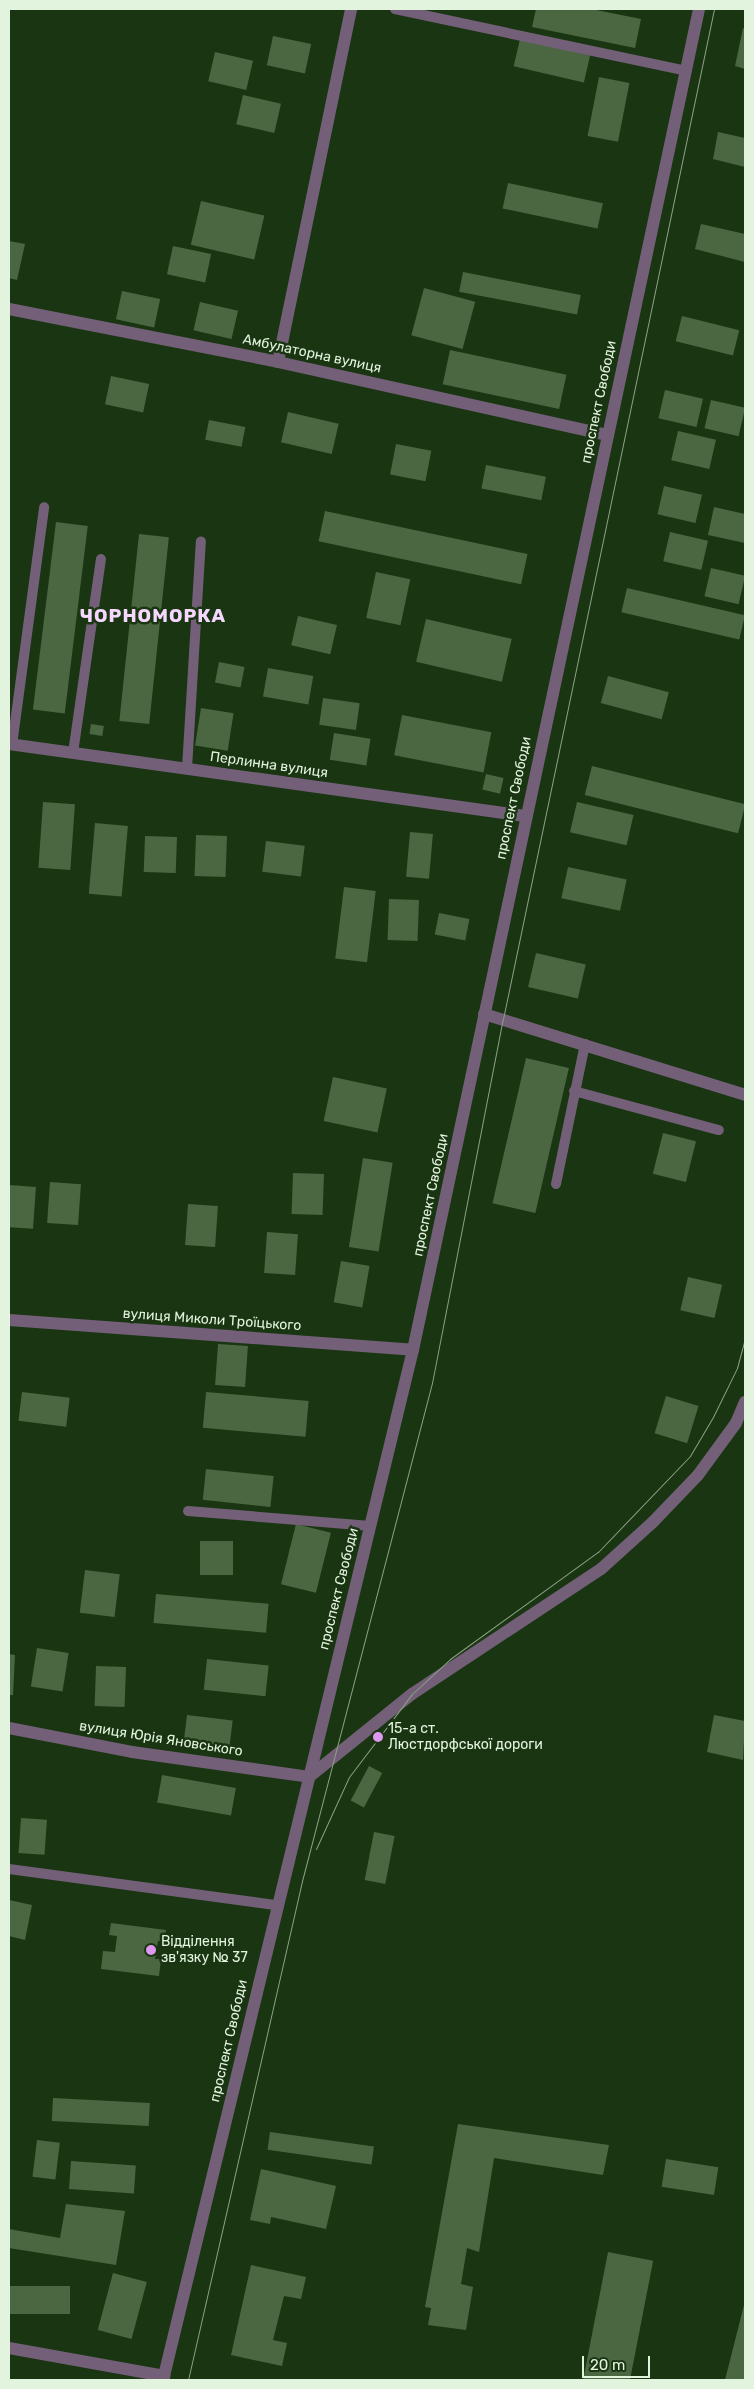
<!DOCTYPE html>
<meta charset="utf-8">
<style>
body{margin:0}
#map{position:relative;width:754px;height:2389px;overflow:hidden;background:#1a3512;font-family:Rubik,sans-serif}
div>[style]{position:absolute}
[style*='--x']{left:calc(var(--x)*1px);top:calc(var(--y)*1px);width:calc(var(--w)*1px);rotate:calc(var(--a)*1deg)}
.building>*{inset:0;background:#4a6742;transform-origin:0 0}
.service>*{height:10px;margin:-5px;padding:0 5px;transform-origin:5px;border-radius:5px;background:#736078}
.minor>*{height:12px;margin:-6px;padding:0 6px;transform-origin:6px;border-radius:6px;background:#736078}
.tertiary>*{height:12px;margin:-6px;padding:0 6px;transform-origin:6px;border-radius:6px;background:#736078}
.tram>*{height:1px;margin:-0.5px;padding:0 0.5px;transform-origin:0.5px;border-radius:0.5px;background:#8ca186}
.dots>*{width:14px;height:14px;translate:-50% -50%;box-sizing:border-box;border:2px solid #1a3512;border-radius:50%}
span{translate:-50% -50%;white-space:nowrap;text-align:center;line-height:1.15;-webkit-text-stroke:5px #1a3512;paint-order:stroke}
.street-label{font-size:14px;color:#e3f4de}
.poi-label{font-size:14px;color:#e3f4de}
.left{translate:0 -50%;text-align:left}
.district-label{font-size:19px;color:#f6d8fe;font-weight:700;letter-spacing:1px}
.frame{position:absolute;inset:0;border:10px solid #e3f4de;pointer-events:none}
.scale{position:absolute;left:582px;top:2356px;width:68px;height:22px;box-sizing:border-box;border:2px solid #e3f4de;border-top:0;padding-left:6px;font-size:15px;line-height:18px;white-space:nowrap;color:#e3f4de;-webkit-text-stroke:4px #1a3512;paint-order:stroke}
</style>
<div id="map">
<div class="building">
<i style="clip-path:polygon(536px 9px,591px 9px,641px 19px,635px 48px,532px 27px)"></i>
<i style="clip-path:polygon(743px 28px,745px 29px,745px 69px,735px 66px)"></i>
<i style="left:273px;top:36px;width:39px;height:30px;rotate:12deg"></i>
<i style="left:520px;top:39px;width:72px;height:28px;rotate:13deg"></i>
<i style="left:215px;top:52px;width:39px;height:30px;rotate:13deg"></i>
<i style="left:599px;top:77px;width:31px;height:60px;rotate:11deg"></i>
<i style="left:243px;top:95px;width:39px;height:30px;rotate:13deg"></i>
<i style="clip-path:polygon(718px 132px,745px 138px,745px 167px,713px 159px)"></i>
<i style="left:508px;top:183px;width:97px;height:26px;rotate:12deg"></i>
<i style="left:201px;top:201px;width:65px;height:45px;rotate:13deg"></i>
<i style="clip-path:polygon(701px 224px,745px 234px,745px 262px,695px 249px)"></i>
<i style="clip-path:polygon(9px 241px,25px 244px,17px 280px,9px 278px)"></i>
<i style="left:173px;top:246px;width:39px;height:29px;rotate:12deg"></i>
<i style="left:463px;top:272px;width:120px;height:20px;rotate:11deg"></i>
<i style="left:424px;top:288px;width:53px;height:49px;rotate:15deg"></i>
<i style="left:122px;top:291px;width:39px;height:29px;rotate:12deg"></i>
<i style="left:200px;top:302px;width:39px;height:29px;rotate:13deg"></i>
<i style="left:682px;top:316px;width:59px;height:26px;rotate:14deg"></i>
<i style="left:450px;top:350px;width:119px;height:35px;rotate:12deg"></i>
<i style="left:111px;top:376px;width:39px;height:29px;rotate:12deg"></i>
<i style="left:665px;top:390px;width:39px;height:29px;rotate:13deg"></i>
<i style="left:711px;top:400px;width:35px;height:29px;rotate:13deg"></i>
<i style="left:288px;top:412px;width:52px;height:31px;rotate:13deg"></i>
<i style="left:209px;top:420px;width:37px;height:20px;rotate:11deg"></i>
<i style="left:678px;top:431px;width:39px;height:30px;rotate:13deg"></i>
<i style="left:396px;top:444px;width:36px;height:31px;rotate:11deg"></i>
<i style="left:486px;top:465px;width:61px;height:24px;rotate:11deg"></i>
<i style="left:664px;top:486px;width:39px;height:29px;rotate:13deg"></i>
<i style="clip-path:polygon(714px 507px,745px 514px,745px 543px,708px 535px)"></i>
<i style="left:325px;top:511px;width:207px;height:31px;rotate:12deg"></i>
<i style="left:56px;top:522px;width:32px;height:189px;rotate:7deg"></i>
<i style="left:670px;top:532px;width:39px;height:30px;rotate:13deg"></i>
<i style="left:139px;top:534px;width:30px;height:188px;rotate:6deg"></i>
<i style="left:711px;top:568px;width:35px;height:29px;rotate:13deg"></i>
<i style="left:376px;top:572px;width:35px;height:47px;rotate:12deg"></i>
<i style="left:627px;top:588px;width:121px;height:25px;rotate:13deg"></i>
<i style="left:298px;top:616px;width:40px;height:30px;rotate:13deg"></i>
<i style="left:426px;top:619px;width:88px;height:44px;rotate:13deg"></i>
<i style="left:219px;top:662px;width:26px;height:21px;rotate:11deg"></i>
<i style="left:268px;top:668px;width:46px;height:29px;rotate:10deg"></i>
<i style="left:608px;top:676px;width:63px;height:28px;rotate:15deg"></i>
<i style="left:323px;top:698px;width:37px;height:27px;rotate:8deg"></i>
<i style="left:201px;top:708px;width:33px;height:38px;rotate:9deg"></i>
<i style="left:402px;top:715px;width:91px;height:41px;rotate:11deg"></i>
<i style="left:91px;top:724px;width:13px;height:10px;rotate:9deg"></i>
<i style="left:334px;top:733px;width:37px;height:27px;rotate:9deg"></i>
<i style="left:592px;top:766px;width:158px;height:30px;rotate:14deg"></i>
<i style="left:486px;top:774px;width:18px;height:16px;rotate:13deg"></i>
<i style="left:43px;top:802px;width:32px;height:66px;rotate:4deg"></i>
<i style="left:577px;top:802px;width:58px;height:31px;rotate:13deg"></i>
<i style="left:95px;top:823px;width:33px;height:71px;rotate:5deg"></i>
<i style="left:410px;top:832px;width:23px;height:45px;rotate:5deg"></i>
<i style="left:196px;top:835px;width:31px;height:41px;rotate:2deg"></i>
<i style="left:145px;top:836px;width:32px;height:36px;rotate:2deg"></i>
<i style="left:266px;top:841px;width:39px;height:31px;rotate:7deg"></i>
<i style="left:568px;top:867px;width:60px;height:32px;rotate:12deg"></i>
<i style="left:344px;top:887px;width:32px;height:72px;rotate:7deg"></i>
<i style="left:389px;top:899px;width:30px;height:41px;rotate:2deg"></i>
<i style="left:439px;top:913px;width:31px;height:22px;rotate:11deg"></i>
<i style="left:536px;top:953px;width:51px;height:35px;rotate:13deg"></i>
<i style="left:526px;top:1058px;width:44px;height:149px;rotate:13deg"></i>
<i style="left:333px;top:1077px;width:55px;height:45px;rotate:12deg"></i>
<i style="left:663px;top:1133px;width:34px;height:42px;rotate:14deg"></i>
<i style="left:363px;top:1158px;width:30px;height:90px;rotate:9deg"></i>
<i style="left:293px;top:1173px;width:31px;height:41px;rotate:2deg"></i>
<i style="left:50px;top:1182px;width:31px;height:41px;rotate:4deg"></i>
<i style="left:9px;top:1185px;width:27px;height:42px;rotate:4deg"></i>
<i style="left:188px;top:1204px;width:30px;height:41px;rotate:4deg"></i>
<i style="left:267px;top:1232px;width:31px;height:41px;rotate:4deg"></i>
<i style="left:341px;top:1261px;width:29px;height:42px;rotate:10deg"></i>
<i style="left:688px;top:1277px;width:35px;height:34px;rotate:13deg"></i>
<i style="left:218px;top:1344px;width:30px;height:41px;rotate:4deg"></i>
<i style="left:22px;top:1392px;width:48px;height:29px;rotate:7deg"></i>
<i style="left:206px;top:1392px;width:103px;height:36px;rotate:5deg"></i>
<i style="left:666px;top:1396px;width:34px;height:39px;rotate:17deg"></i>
<i style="left:206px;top:1469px;width:68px;height:31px;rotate:6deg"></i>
<i style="left:296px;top:1524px;width:36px;height:62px;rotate:14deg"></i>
<i style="left:200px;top:1541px;width:33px;height:34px"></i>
<i style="left:85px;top:1570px;width:35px;height:43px;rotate:7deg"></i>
<i style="left:156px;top:1594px;width:113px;height:29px;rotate:5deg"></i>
<i style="left:37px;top:1648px;width:32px;height:39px;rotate:9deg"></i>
<i style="clip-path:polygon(9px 1654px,15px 1655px,13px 1695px,9px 1695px)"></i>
<i style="left:207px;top:1659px;width:62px;height:31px;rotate:6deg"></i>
<i style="left:96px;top:1666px;width:30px;height:40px;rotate:2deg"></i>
<i style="left:187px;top:1715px;width:46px;height:33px;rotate:7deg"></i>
<i style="clip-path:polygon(714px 1715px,745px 1721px,743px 1760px,707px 1752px)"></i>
<i style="left:369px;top:1766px;width:15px;height:39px;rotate:28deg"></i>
<i style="left:162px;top:1775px;width:75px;height:28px;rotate:10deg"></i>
<i style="left:21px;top:1818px;width:26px;height:35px;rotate:4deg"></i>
<i style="left:374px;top:1832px;width:21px;height:49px;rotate:11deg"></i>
<i style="clip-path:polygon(9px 1900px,32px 1905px,25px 1940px,9px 1936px)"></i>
<i style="clip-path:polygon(111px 1923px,166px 1930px,165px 1942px,158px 1941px,155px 1959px,161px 1959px,159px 1976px,101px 1969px,103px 1951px,115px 1952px,117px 1936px,109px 1935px)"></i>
<i style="left:53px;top:2098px;width:97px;height:23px;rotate:3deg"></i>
<i style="clip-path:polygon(458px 2124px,609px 2145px,603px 2175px,494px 2158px,479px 2252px,467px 2248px,461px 2284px,473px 2287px,466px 2330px,428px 2325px,431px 2308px,425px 2307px)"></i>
<i style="left:270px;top:2132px;width:105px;height:18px;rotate:8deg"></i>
<i style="left:37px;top:2140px;width:23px;height:37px;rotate:7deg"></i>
<i style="left:666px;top:2159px;width:53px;height:28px;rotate:9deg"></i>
<i style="left:71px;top:2161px;width:65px;height:28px;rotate:4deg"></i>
<i style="clip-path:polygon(261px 2169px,336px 2186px,326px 2229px,271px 2217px,270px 2224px,250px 2220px)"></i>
<i style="clip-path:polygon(66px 2204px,125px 2211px,116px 2265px,9px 2248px,9px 2229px,60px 2238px)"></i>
<i style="left:608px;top:2252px;width:46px;height:131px;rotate:11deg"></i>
<i style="clip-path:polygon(251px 2265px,306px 2277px,301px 2299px,284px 2296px,273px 2340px,287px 2343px,282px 2366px,231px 2355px)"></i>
<i style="left:113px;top:2273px;width:35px;height:59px;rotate:15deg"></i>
<i style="left:9px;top:2286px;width:61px;height:28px"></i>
<i style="clip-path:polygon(745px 2301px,745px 2380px,725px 2380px)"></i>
</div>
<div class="service">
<i style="--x:395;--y:9;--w:298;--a:12"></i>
<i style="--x:12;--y:745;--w:240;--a:-82.3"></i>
<i style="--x:73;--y:753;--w:196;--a:-81.8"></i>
<i style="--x:187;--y:768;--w:227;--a:-86.5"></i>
<i style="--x:574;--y:1091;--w:150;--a:15.1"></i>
<i style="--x:556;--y:1184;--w:143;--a:-78.3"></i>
<i style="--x:188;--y:1511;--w:183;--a:4.7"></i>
<i style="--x:9;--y:1869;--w:270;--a:7.7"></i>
</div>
<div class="minor">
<i style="--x:9;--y:309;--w:274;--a:11.1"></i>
<i style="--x:278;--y:362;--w:338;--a:12.5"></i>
<i style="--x:278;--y:362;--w:360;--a:-78.3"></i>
<i style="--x:9;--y:744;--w:521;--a:7.94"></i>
<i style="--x:484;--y:1014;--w:273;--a:17.2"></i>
<i style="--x:9;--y:1728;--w:125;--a:11"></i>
<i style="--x:132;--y:1752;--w:179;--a:8"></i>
<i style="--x:309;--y:1777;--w:132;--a:-38.9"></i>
<i style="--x:412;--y:1694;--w:227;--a:-33.5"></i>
<i style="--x:601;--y:1569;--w:70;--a:-42.1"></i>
<i style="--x:653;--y:1522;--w:65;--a:-46.2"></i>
<i style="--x:698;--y:1475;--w:64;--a:-53.8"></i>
<i style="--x:736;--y:1423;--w:23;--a:-67"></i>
<i style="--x:9;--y:2348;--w:158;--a:10.2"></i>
</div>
<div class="tertiary">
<i style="--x:9;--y:1320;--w:405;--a:4.2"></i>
<i style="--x:163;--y:2380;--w:1060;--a:-76.36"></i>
<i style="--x:413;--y:1350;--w:1371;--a:-77.96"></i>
</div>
<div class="tram">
<i style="--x:316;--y:1849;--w:79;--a:-65.4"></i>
<i style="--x:349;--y:1777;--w:104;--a:-52.8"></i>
<i style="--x:412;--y:1694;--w:52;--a:-42.6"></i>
<i style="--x:450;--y:1659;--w:183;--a:-35.9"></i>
<i style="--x:598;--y:1552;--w:133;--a:-46.2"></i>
<i style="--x:690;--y:1456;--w:45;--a:-59.5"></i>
<i style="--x:713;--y:1417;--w:55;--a:-63.9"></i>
<i style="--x:737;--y:1368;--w:30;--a:-75"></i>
<i style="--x:188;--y:2380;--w:512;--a:-77.13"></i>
<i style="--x:302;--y:1881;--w:515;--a:-75.37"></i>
<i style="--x:432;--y:1383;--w:371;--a:-79"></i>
<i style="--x:503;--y:1019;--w:1032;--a:-78.2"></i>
</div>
<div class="dots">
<i style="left:378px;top:1737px;background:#df98f1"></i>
<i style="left:151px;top:1950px;background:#df98f1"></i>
</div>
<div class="street-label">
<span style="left:312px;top:354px;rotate:12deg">Амбулаторна вулиця</span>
<span style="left:599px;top:402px;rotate:-78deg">проспект Свободи</span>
<span style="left:269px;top:765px;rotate:8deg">Перлинна вулиця</span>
<span style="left:514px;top:798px;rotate:-78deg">проспект Свободи</span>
<span style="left:431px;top:1195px;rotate:-78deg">проспект Свободи</span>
<span style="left:212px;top:1320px;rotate:4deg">вулиця Миколи Троїцького</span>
<span style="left:339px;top:1589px;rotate:-76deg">проспект Свободи</span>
<span style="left:161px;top:1739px;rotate:9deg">вулиця Юрія Яновського</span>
<span style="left:229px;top:2041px;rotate:-77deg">проспект Свободи</span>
</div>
<div class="poi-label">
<span class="left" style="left:388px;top:1737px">15-а ст.<br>Люстдорфської дороги</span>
<span class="left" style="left:161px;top:1950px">Відділення<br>зв'язку № 37</span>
</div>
<div class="district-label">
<span style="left:153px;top:616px">ЧОРНОМОРКА</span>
</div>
<div class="frame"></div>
<div class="scale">20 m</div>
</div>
